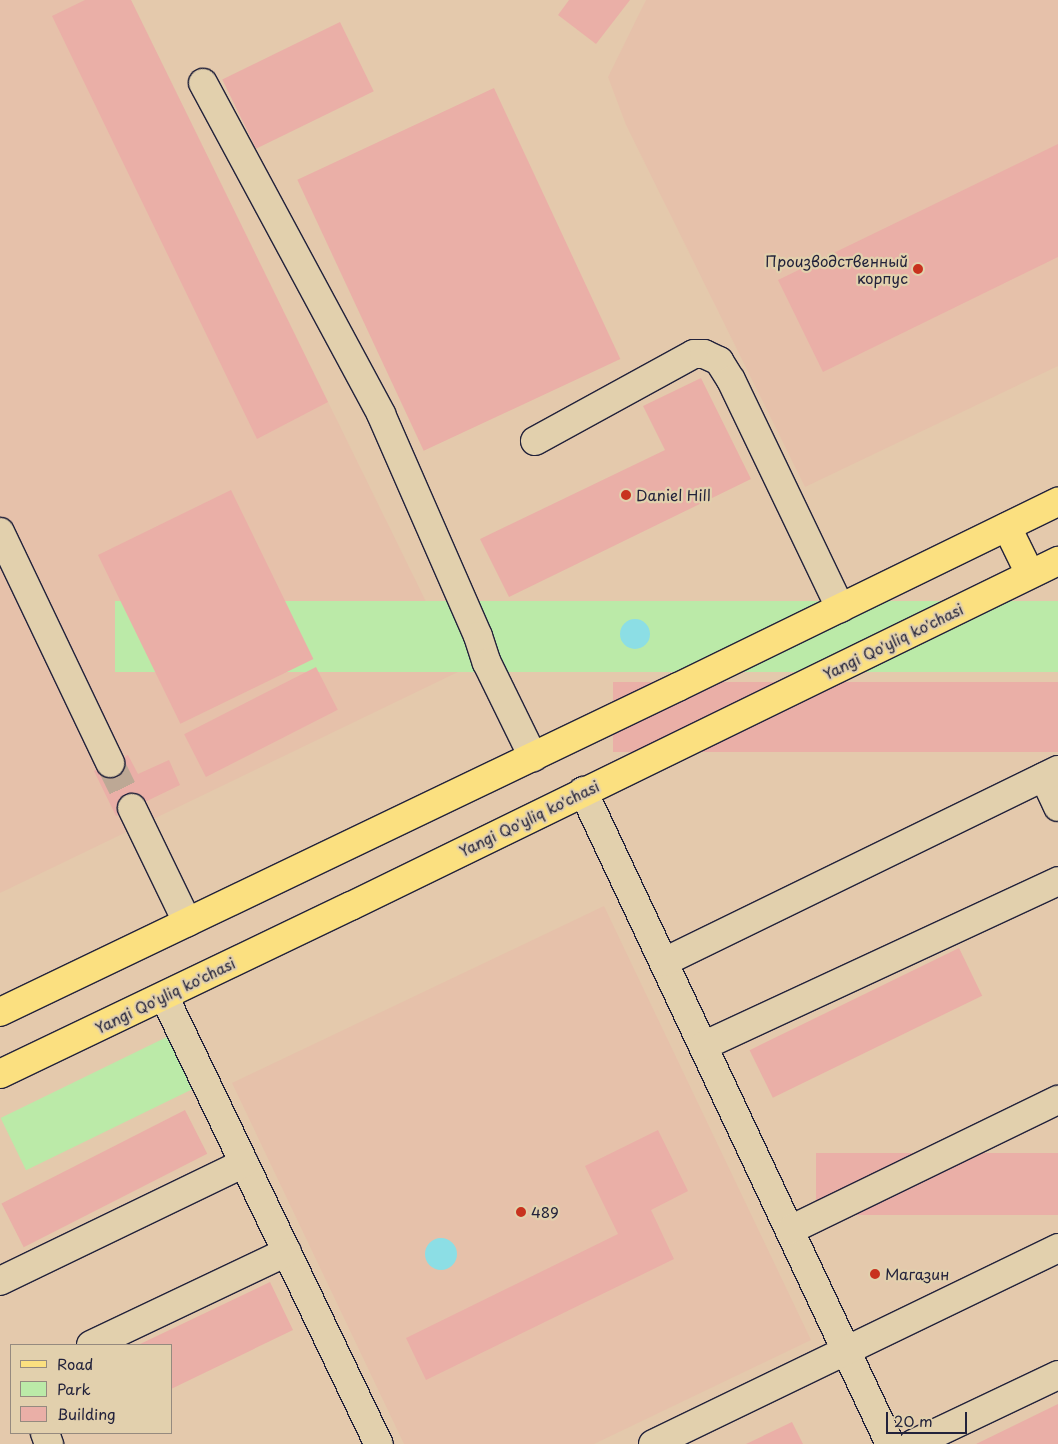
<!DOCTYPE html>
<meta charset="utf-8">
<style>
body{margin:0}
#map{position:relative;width:1058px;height:1444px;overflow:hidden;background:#e4c9ac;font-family:"Playpen Sans",sans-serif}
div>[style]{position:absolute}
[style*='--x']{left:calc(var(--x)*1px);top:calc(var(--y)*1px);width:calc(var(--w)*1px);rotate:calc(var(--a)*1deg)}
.built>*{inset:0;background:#e6c1aa}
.green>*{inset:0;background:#bbeaa8;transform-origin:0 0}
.water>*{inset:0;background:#8cdee5}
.round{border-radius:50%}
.building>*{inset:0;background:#eaafa7;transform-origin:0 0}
.minor-tunnel>*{height:28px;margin-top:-14px;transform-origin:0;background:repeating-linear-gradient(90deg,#bda895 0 28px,transparent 0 42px)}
.roads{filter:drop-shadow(1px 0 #22223b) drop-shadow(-1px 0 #22223b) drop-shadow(0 1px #22223b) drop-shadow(0 -1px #22223b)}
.minor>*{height:28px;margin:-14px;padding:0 14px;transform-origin:14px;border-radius:14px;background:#e2d0ad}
.major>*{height:28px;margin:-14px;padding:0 14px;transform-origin:14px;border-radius:14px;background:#fbe080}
.dots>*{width:14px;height:14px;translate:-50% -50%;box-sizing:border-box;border:2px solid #e2d0ad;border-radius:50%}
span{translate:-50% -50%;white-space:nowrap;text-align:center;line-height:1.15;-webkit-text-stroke:4.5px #e2d0ad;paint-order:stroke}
.poi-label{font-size:15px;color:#22223b}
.right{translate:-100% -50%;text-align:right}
.left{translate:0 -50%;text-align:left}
.street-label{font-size:15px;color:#22223b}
.legend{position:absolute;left:10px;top:1344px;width:162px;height:90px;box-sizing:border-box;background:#e2d0ad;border:1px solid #958a7f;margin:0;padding:6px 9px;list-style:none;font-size:15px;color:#22223b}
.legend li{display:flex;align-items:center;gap:10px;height:25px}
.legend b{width:25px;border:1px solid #958a7f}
.scale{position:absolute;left:886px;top:1412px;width:81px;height:22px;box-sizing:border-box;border:2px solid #22223b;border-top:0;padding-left:6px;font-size:15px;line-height:18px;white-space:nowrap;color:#22223b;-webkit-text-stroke:4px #e2d0ad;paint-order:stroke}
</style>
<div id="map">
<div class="built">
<i style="clip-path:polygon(0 0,131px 0,460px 671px,0 893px)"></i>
<i style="clip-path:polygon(646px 0,1058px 0,1058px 366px,805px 487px,626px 125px,608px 77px)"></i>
<i style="clip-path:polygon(604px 906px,811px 1340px,594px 1444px,404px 1444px,232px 1083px)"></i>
</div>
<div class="green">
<i style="left:1058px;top:601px;width:71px;height:943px;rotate:90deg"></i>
<i style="left:175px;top:1033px;width:58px;height:194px;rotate:64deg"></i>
</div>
<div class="water">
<i class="round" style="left:620px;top:619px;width:30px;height:30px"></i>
<i class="round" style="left:425px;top:1238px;width:32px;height:32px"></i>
</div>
<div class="building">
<i style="clip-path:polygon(85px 0,131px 0,328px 402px,257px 439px,52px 16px)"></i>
<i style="clip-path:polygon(569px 0,630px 0,596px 44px,558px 15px)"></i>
<i style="left:340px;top:22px;width:77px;height:131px;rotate:64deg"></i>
<i style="left:494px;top:88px;width:299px;height:217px;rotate:65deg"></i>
<i style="clip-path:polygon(1058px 144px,1058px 257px,823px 372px,778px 280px)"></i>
<i style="clip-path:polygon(701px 378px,751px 479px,509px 597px,480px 539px,665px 450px,643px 406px)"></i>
<i style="left:231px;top:490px;width:188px;height:148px;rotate:64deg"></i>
<i style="left:316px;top:667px;width:48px;height:148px;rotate:63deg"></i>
<i style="left:1058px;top:682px;width:70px;height:445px;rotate:90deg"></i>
<i style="clip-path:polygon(128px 755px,138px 774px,169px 760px,180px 785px,116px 816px,94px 771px)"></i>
<i style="left:959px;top:948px;width:53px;height:233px;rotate:64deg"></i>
<i style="left:185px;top:1110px;width:49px;height:206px;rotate:63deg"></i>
<i style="clip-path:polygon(658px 1130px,688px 1191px,651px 1210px,674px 1259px,426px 1380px,406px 1338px,618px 1234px,585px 1166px)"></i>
<i style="left:1058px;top:1153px;width:62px;height:242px;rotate:90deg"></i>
<i style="clip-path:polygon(270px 1282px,293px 1330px,171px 1389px,171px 1345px,138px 1345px)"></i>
<i style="clip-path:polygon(1058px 1404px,1058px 1444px,976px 1444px,1013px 1426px)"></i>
<i style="clip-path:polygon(792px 1422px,803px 1444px,746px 1444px)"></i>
</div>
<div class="minor-tunnel">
<i style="--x:110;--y:763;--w:50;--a:63.9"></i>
</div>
<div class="roads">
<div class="minor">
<i style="--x:203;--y:83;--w:376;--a:61.7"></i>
<i style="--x:381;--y:414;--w:242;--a:66.4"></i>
<i style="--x:478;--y:636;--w:28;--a:72"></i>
<i style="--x:487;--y:663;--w:105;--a:63.9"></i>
<i style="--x:535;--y:441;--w:181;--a:-28.7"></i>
<i style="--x:694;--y:354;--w:10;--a:0"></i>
<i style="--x:704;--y:354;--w:17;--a:25"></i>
<i style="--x:719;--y:361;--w:22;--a:58"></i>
<i style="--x:731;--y:380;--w:253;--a:64.4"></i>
<i style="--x:0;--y:532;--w:256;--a:64.5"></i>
<i style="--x:1044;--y:777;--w:33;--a:65"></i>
<i style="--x:583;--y:791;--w:722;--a:64.82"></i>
<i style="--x:132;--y:808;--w:127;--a:64.2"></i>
<i style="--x:664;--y:962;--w:438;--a:-26"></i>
<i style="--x:164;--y:996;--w:497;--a:64.4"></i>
<i style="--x:703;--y:1046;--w:391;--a:-24.9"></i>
<i style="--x:790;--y:1230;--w:298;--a:-25.9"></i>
<i style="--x:0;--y:1281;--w:271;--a:-25.8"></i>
<i style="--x:91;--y:1345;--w:217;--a:-25.4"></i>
<i style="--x:45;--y:1433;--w:12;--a:70"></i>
<i style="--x:653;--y:1444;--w:450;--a:-25.8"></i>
<i style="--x:913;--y:1444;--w:161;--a:-25.4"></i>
</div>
<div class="major">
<i style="--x:1007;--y:527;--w:52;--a:63.9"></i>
<i style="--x:0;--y:1012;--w:752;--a:-25.61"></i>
<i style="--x:678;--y:687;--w:423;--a:-26"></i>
<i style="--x:0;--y:1074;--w:389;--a:-25.6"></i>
<i style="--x:351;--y:906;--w:787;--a:-26.01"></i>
</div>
</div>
<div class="dots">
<i style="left:918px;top:269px;background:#c8321e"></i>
<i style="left:626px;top:495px;background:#c8321e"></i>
<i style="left:521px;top:1212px;background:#c8321e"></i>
<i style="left:875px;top:1274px;background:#c8321e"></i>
</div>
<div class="poi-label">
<span class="right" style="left:908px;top:269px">Производственный<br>корпус</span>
<span class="left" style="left:636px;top:495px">Daniel Hill</span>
<span class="left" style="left:531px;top:1212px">489</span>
<span class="left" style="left:885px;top:1274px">Магазин</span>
</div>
<div class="street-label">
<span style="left:893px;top:641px;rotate:-26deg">Yangi Qo'yliq ko'chasi</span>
<span style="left:529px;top:818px;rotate:-26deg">Yangi Qo'yliq ko'chasi</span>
<span style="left:165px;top:995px;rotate:-26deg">Yangi Qo'yliq ko'chasi</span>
</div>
<ul class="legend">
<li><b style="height:6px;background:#fbe080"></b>Road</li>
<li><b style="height:14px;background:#bbeaa8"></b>Park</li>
<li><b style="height:14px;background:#eaafa7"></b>Building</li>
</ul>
<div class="scale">20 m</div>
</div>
